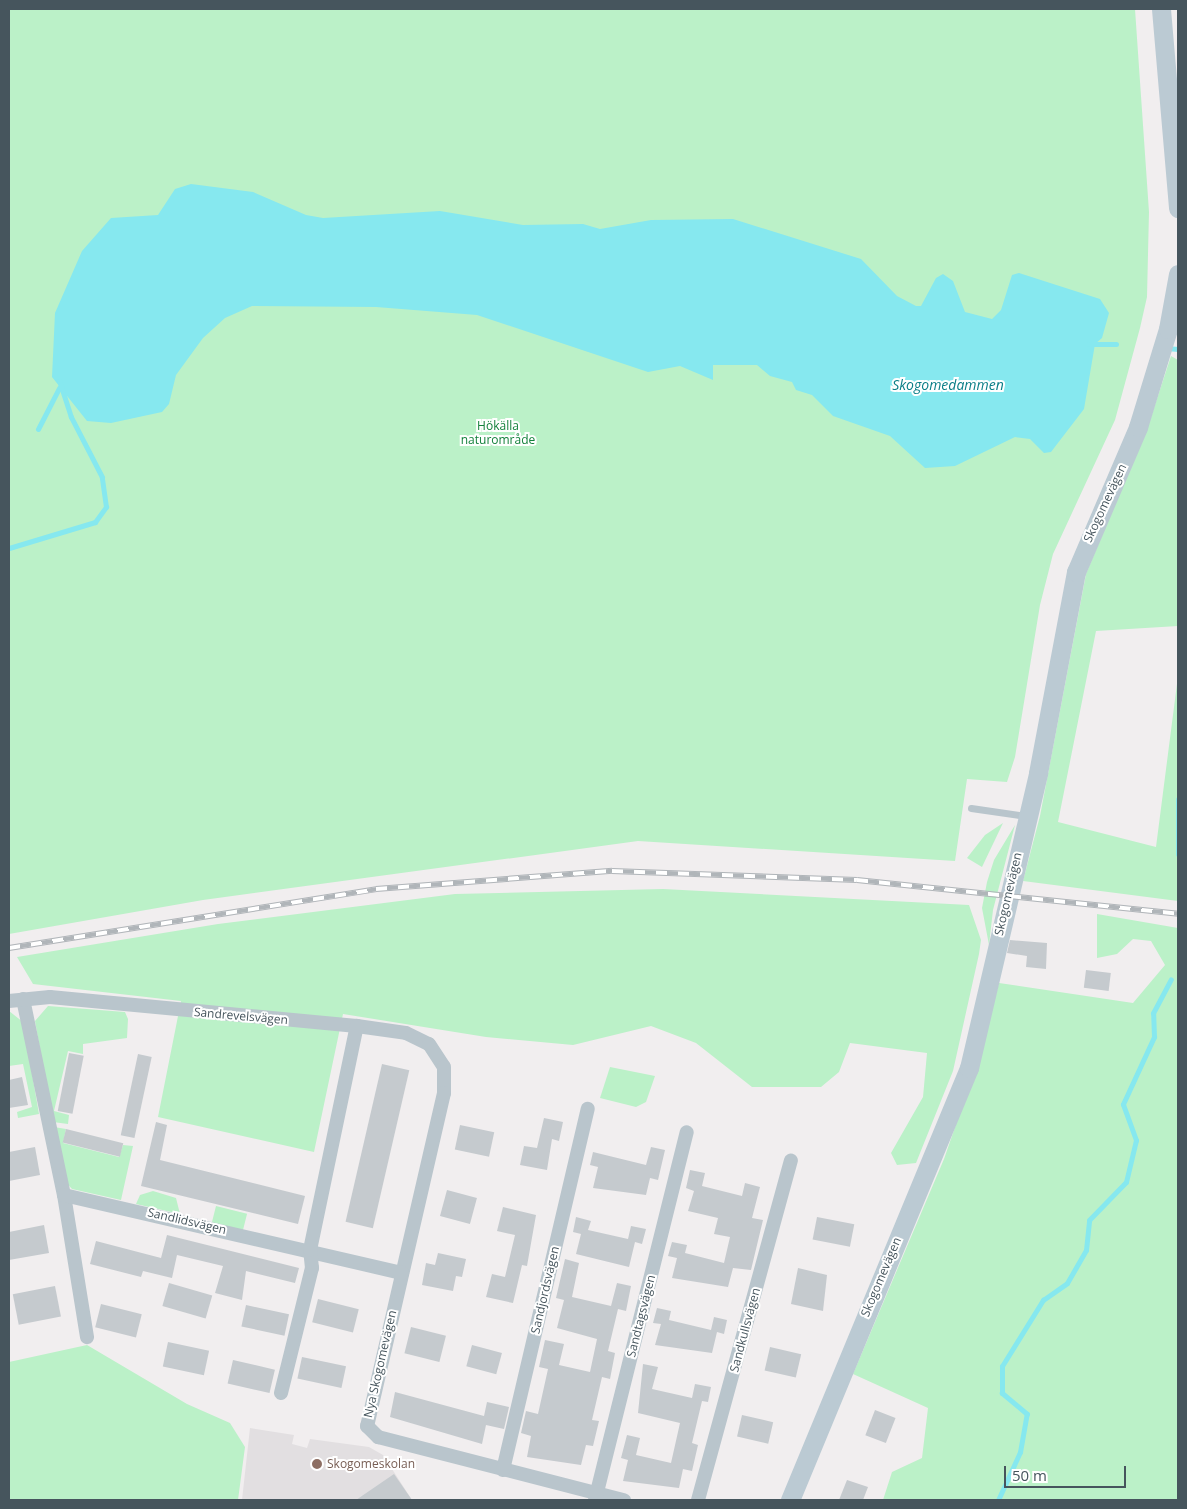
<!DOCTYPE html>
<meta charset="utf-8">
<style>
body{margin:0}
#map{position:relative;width:1187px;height:1509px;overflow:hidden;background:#f1eeef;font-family:"Open Sans",sans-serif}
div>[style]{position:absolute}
.education>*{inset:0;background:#e2dfe1}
.green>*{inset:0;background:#bbf1c8;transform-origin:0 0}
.water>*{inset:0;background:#86e8ef}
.stream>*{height:5px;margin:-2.5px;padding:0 2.5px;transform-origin:2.5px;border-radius:2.5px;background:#86e8ef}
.building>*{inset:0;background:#c5cace;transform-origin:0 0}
.lane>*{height:7px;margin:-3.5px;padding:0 3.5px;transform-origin:3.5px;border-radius:3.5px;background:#b9c5cc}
.street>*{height:14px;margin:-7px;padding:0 7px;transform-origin:7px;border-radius:7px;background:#b9c5cc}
.secondary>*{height:19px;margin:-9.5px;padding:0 9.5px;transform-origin:9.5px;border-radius:9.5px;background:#bbcad3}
.rail>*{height:5.5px;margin-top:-2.75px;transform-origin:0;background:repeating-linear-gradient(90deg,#fff 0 11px,#b0b5b9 0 22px);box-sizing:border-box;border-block:1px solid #b0b5b9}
.dots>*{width:14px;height:14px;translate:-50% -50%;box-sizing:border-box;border:2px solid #fff;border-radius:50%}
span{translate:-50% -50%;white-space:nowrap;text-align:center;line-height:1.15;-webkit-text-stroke:4px #fff;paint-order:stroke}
.park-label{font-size:12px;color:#13813b}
.street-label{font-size:12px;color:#46555d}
.education-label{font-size:12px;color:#785e54}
.left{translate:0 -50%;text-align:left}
.water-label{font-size:14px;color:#0a7e87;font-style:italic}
.frame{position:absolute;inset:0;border:10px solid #46555d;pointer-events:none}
.scale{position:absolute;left:1004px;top:1466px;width:122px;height:22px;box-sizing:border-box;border:2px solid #46555d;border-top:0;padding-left:6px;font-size:15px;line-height:18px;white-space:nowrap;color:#46555d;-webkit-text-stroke:4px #fff;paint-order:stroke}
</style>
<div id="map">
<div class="education">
<i style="clip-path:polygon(250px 1428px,294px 1435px,292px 1444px,307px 1448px,310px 1439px,369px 1447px,383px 1455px,412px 1500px,242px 1500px)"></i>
</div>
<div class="green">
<i style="clip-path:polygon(9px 9px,1135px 9px,1149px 212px,1147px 297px,1140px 328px,1115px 420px,1053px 554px,1040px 605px,1015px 757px,1007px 782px,967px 779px,955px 861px,638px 841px,203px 900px,9px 934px)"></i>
<i style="clip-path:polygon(1171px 356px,1178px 360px,1178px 626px,1096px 631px,1058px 822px,1156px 847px,1178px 676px,1178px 901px,1023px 881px,1040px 816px,1086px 574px,1150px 420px)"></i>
<i style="clip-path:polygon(1003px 823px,982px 867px,967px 858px,985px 835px)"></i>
<i style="clip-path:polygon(1015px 825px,993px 910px,989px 945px,982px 908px,987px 882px,994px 860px)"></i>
<i style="clip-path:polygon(663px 889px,969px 905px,981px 940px,979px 954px,953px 1071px,916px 1163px,897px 1165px,891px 1153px,923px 1097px,927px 1053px,850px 1043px,839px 1072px,821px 1087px,752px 1087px,696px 1043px,651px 1026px,573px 1045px,486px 1037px,343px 1014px,314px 1152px,158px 1117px,181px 1001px,33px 984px,17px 957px,218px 924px,455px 894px)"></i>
<i style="clip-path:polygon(1097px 914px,1178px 928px,1178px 1500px,883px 1500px,892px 1472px,922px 1458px,928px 1408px,853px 1374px,944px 1159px,978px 1061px,999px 983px,1133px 1003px,1165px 965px,1151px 941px,1133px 939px,1117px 954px,1097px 958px)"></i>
<i style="clip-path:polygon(48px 1006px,125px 1012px,128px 1019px,127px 1038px,83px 1044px,83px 1054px,68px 1051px,54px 1111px,69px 1115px,68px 1124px,53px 1122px,35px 1021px)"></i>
<i style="clip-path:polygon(9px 1011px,23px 1022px,39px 1114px,18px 1118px,17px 1112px,32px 1107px,23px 1064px,9px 1066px)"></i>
<i style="clip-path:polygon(610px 1067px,655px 1076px,646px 1102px,636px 1107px,600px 1098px)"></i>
<i style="clip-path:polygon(54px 1127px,66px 1129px,63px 1143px,119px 1157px,123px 1145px,133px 1146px,121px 1200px,72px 1189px,63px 1179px)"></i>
<i style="clip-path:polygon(153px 1191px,176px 1198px,180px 1214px,136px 1204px,140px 1195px)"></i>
<i style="left:216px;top:1206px;width:32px;height:18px;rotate:14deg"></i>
<i style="clip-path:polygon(87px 1345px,187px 1404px,230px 1423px,245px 1447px,238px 1500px,9px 1500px,9px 1362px)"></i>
</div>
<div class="water">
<i style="clip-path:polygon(191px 184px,253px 192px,306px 215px,323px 218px,440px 211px,523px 225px,583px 224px,600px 229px,651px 220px,733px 219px,861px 259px,897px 296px,916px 306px,921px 306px,936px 278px,943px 274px,953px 281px,965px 312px,992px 319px,1001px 310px,1012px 275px,1019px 273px,1100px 299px,1109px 313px,1102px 338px,1095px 344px,1084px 409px,1051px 452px,1044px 453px,1030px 439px,1015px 437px,955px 466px,925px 468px,890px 436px,833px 416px,812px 395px,796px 390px,792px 382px,770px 376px,757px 365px,713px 365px,713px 380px,680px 366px,648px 372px,477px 315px,376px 307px,252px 306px,225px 318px,203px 338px,176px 375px,169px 404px,162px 412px,111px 423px,87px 421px,52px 377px,55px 313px,82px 251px,111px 218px,158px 215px,175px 189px)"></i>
</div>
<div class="stream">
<i style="left:1089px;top:344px;width:27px"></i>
<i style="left:1166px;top:348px;width:12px;rotate:5deg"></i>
<i style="left:38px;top:429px;width:46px;rotate:-62.9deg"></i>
<i style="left:9px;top:548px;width:90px;rotate:-16.8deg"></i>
<i style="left:95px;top:522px;width:19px;rotate:-54deg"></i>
<i style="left:106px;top:507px;width:30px;rotate:-98deg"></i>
<i style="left:102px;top:477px;width:68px;rotate:-117.3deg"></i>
<i style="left:71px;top:417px;width:38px;rotate:-108deg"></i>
<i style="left:1178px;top:854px;width:55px;rotate:-90deg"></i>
<i style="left:998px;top:1500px;width:53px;rotate:-65.4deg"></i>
<i style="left:1020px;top:1452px;width:39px;rotate:-80deg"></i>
<i style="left:1027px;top:1414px;width:33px;rotate:-140deg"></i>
<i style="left:1002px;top:1393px;width:27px;rotate:-90deg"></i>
<i style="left:1002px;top:1366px;width:78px;rotate:-58.2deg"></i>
<i style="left:1043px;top:1300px;width:29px;rotate:-35deg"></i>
<i style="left:1067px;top:1283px;width:38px;rotate:-60deg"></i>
<i style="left:1086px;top:1250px;width:30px;rotate:-84deg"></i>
<i style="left:1089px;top:1220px;width:53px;rotate:-45.8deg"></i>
<i style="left:1126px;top:1182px;width:43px;rotate:-76.6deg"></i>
<i style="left:1136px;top:1140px;width:38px;rotate:-110deg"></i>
<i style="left:1123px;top:1104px;width:74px;rotate:-65.2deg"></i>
<i style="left:1154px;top:1037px;width:24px;rotate:-92deg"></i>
<i style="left:1153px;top:1013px;width:38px;rotate:-62deg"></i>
</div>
<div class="building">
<i style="clip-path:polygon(1010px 940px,1047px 943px,1046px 969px,1026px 967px,1027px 956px,1007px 953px)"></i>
<i style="left:1086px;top:970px;width:25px;height:18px;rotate:7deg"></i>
<i style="left:69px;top:1053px;width:15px;height:59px;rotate:11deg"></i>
<i style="left:138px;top:1054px;width:14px;height:83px;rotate:12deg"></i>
<i style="left:382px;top:1064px;width:28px;height:162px;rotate:13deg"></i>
<i style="clip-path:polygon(22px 1077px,28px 1105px,9px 1108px,9px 1080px)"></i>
<i style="clip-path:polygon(544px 1118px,563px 1122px,559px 1141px,552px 1139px,547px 1170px,520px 1165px,524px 1146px,537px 1148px)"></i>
<i style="clip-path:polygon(156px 1122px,167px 1125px,160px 1160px,305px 1196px,298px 1224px,141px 1186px)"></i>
<i style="left:460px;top:1125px;width:35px;height:25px;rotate:12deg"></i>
<i style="left:66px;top:1129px;width:59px;height:14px;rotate:14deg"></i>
<i style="clip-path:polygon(35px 1147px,40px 1175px,9px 1181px,9px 1152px)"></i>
<i style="clip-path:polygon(651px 1147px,665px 1150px,658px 1180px,650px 1178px,646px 1195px,593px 1188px,598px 1167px,590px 1165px,593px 1152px,646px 1165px)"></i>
<i style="clip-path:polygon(690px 1170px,705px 1173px,702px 1186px,742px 1196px,745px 1183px,760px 1187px,752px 1218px,763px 1220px,751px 1270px,733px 1268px,728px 1287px,672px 1278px,677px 1258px,668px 1256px,672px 1242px,687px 1245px,685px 1253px,724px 1263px,730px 1237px,714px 1234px,718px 1218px,688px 1211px,694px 1191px,686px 1188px)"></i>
<i style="left:447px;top:1190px;width:31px;height:27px;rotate:15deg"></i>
<i style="clip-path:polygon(503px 1207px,536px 1215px,527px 1266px,522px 1265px,513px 1303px,486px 1297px,492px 1274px,505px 1277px,515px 1235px,497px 1231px)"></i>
<i style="clip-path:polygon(576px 1217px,591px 1221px,588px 1230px,628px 1239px,631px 1226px,646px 1229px,642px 1244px,635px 1242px,629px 1267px,576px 1254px,581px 1234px,573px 1232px)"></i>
<i style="left:817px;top:1217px;width:38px;height:23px;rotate:11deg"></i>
<i style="clip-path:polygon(44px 1225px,49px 1253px,9px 1260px,9px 1232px)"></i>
<i style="clip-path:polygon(167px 1235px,299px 1268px,295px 1283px,246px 1271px,242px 1300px,215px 1293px,223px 1266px,177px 1255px,172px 1278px,143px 1271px,141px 1277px,90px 1264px,96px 1241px,161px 1258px)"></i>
<i style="clip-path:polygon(438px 1253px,466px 1259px,462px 1277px,456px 1276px,453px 1291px,422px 1285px,426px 1263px,435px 1265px)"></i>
<i style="clip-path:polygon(565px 1259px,579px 1263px,572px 1297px,611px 1306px,617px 1283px,631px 1286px,626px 1311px,618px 1309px,608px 1351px,615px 1353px,610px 1379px,602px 1377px,592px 1420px,599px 1421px,593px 1446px,586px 1445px,581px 1465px,527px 1457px,531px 1436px,521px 1433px,526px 1411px,538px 1414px,548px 1369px,539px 1367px,545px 1340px,564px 1344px,559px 1365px,590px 1372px,597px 1339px,557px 1328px,564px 1300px,556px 1298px)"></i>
<i style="clip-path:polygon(798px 1268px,827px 1275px,823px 1311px,791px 1304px)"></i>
<i style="left:169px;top:1283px;width:45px;height:24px;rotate:16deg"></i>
<i style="left:55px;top:1286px;width:31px;height:43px;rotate:79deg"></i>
<i style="left:318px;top:1299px;width:42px;height:24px;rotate:14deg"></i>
<i style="left:101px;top:1304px;width:42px;height:24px;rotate:14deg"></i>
<i style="left:246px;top:1305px;width:44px;height:22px;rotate:12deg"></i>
<i style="clip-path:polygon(657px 1308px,671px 1311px,669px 1320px,711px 1330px,714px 1317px,727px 1320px,724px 1334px,717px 1332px,712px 1353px,655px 1345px,661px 1324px,653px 1323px)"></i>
<i style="left:411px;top:1327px;width:36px;height:27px;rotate:14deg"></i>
<i style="left:168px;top:1342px;width:42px;height:25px;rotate:12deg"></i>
<i style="left:472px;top:1345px;width:31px;height:22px;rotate:15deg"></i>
<i style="left:770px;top:1347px;width:32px;height:24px;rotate:13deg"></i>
<i style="left:302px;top:1357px;width:45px;height:22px;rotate:12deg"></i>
<i style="left:233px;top:1360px;width:43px;height:24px;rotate:13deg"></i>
<i style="clip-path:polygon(643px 1364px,658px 1367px,652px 1389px,692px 1398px,695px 1384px,711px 1387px,708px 1402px,702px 1401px,692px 1443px,698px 1445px,692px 1471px,683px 1469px,679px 1488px,623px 1481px,628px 1460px,621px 1458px,627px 1435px,640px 1438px,636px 1455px,671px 1463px,680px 1423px,638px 1413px)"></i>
<i style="clip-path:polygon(395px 1392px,484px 1416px,487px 1402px,509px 1407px,504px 1429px,486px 1425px,482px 1444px,390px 1417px)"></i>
<i style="left:875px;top:1410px;width:22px;height:27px;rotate:21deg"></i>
<i style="left:742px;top:1415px;width:32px;height:22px;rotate:13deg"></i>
<i style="clip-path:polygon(394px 1474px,412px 1500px,356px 1500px)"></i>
<i style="clip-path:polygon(847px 1480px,868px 1487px,863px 1500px,839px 1500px)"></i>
</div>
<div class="lane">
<i style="left:971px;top:808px;width:56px;rotate:8.3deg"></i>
</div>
<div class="street">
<i style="left:23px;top:999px;width:200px;rotate:78.2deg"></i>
<i style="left:64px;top:1195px;width:144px;rotate:80.8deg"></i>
<i style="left:9px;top:1001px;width:41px;rotate:-5.6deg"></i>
<i style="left:50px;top:997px;width:308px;rotate:5.4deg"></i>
<i style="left:357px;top:1026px;width:49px;rotate:8.1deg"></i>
<i style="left:406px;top:1033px;width:25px;rotate:26deg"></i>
<i style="left:429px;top:1044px;width:27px;rotate:57deg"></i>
<i style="left:444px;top:1067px;width:26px;rotate:90deg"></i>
<i style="left:444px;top:1093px;width:342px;rotate:103deg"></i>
<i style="left:367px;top:1426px;width:16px;rotate:45deg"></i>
<i style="left:378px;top:1437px;width:254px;rotate:14.4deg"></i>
<i style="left:64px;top:1195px;width:347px;rotate:13deg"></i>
<i style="left:281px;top:1393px;width:129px;rotate:-76.1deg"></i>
<i style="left:312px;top:1268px;width:18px;rotate:-96deg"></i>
<i style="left:310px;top:1250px;width:229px;rotate:-78.2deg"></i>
<i style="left:503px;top:1470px;width:371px;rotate:-76.8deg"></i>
<i style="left:595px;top:1500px;width:379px;rotate:-76deg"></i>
<i style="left:698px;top:1500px;width:352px;rotate:-74.7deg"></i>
</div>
<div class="secondary">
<i style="left:1161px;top:9px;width:200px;rotate:85.1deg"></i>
<i style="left:790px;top:1500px;width:468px;rotate:-67.5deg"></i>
<i style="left:969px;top:1068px;width:303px;rotate:-76.8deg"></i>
<i style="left:1038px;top:773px;width:205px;rotate:-79.3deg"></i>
<i style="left:1076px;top:572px;width:158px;rotate:-66.8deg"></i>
<i style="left:1138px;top:427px;width:102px;rotate:-73deg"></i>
<i style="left:1168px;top:329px;width:56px;rotate:-79.7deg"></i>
</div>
<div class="rail">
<i style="left:9px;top:948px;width:372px;rotate:-9.1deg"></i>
<i style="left:376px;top:889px;width:237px;rotate:-4.4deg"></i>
<i style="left:612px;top:871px;width:245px;rotate:2.1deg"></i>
<i style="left:857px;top:880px;width:323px;rotate:6deg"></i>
</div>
<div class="dots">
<i style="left:317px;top:1464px;background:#8d6e63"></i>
</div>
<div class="park-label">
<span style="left:498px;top:433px">Hökälla<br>naturområde</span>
</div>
<div class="street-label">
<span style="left:1105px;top:503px;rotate:-65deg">Skogomevägen</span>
<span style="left:1008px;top:894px;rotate:-77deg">Skogomevägen</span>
<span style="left:241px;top:1016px;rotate:5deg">Sandrevelsvägen</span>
<span style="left:187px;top:1221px;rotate:13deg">Sandlidsvägen</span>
<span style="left:881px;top:1277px;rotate:-67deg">Skogomevägen</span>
<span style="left:545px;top:1290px;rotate:-77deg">Sandjordsvägen</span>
<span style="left:641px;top:1316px;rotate:-76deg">Sandtagsvägen</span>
<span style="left:745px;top:1330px;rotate:-75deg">Sandkullsvägen</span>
<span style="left:380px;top:1364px;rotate:-77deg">Nya Skogomevägen</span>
</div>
<div class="education-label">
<span class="left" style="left:327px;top:1464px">Skogomeskolan</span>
</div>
<div class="water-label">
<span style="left:948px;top:385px">Skogomedammen</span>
</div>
<div class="frame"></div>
<div class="scale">50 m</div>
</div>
